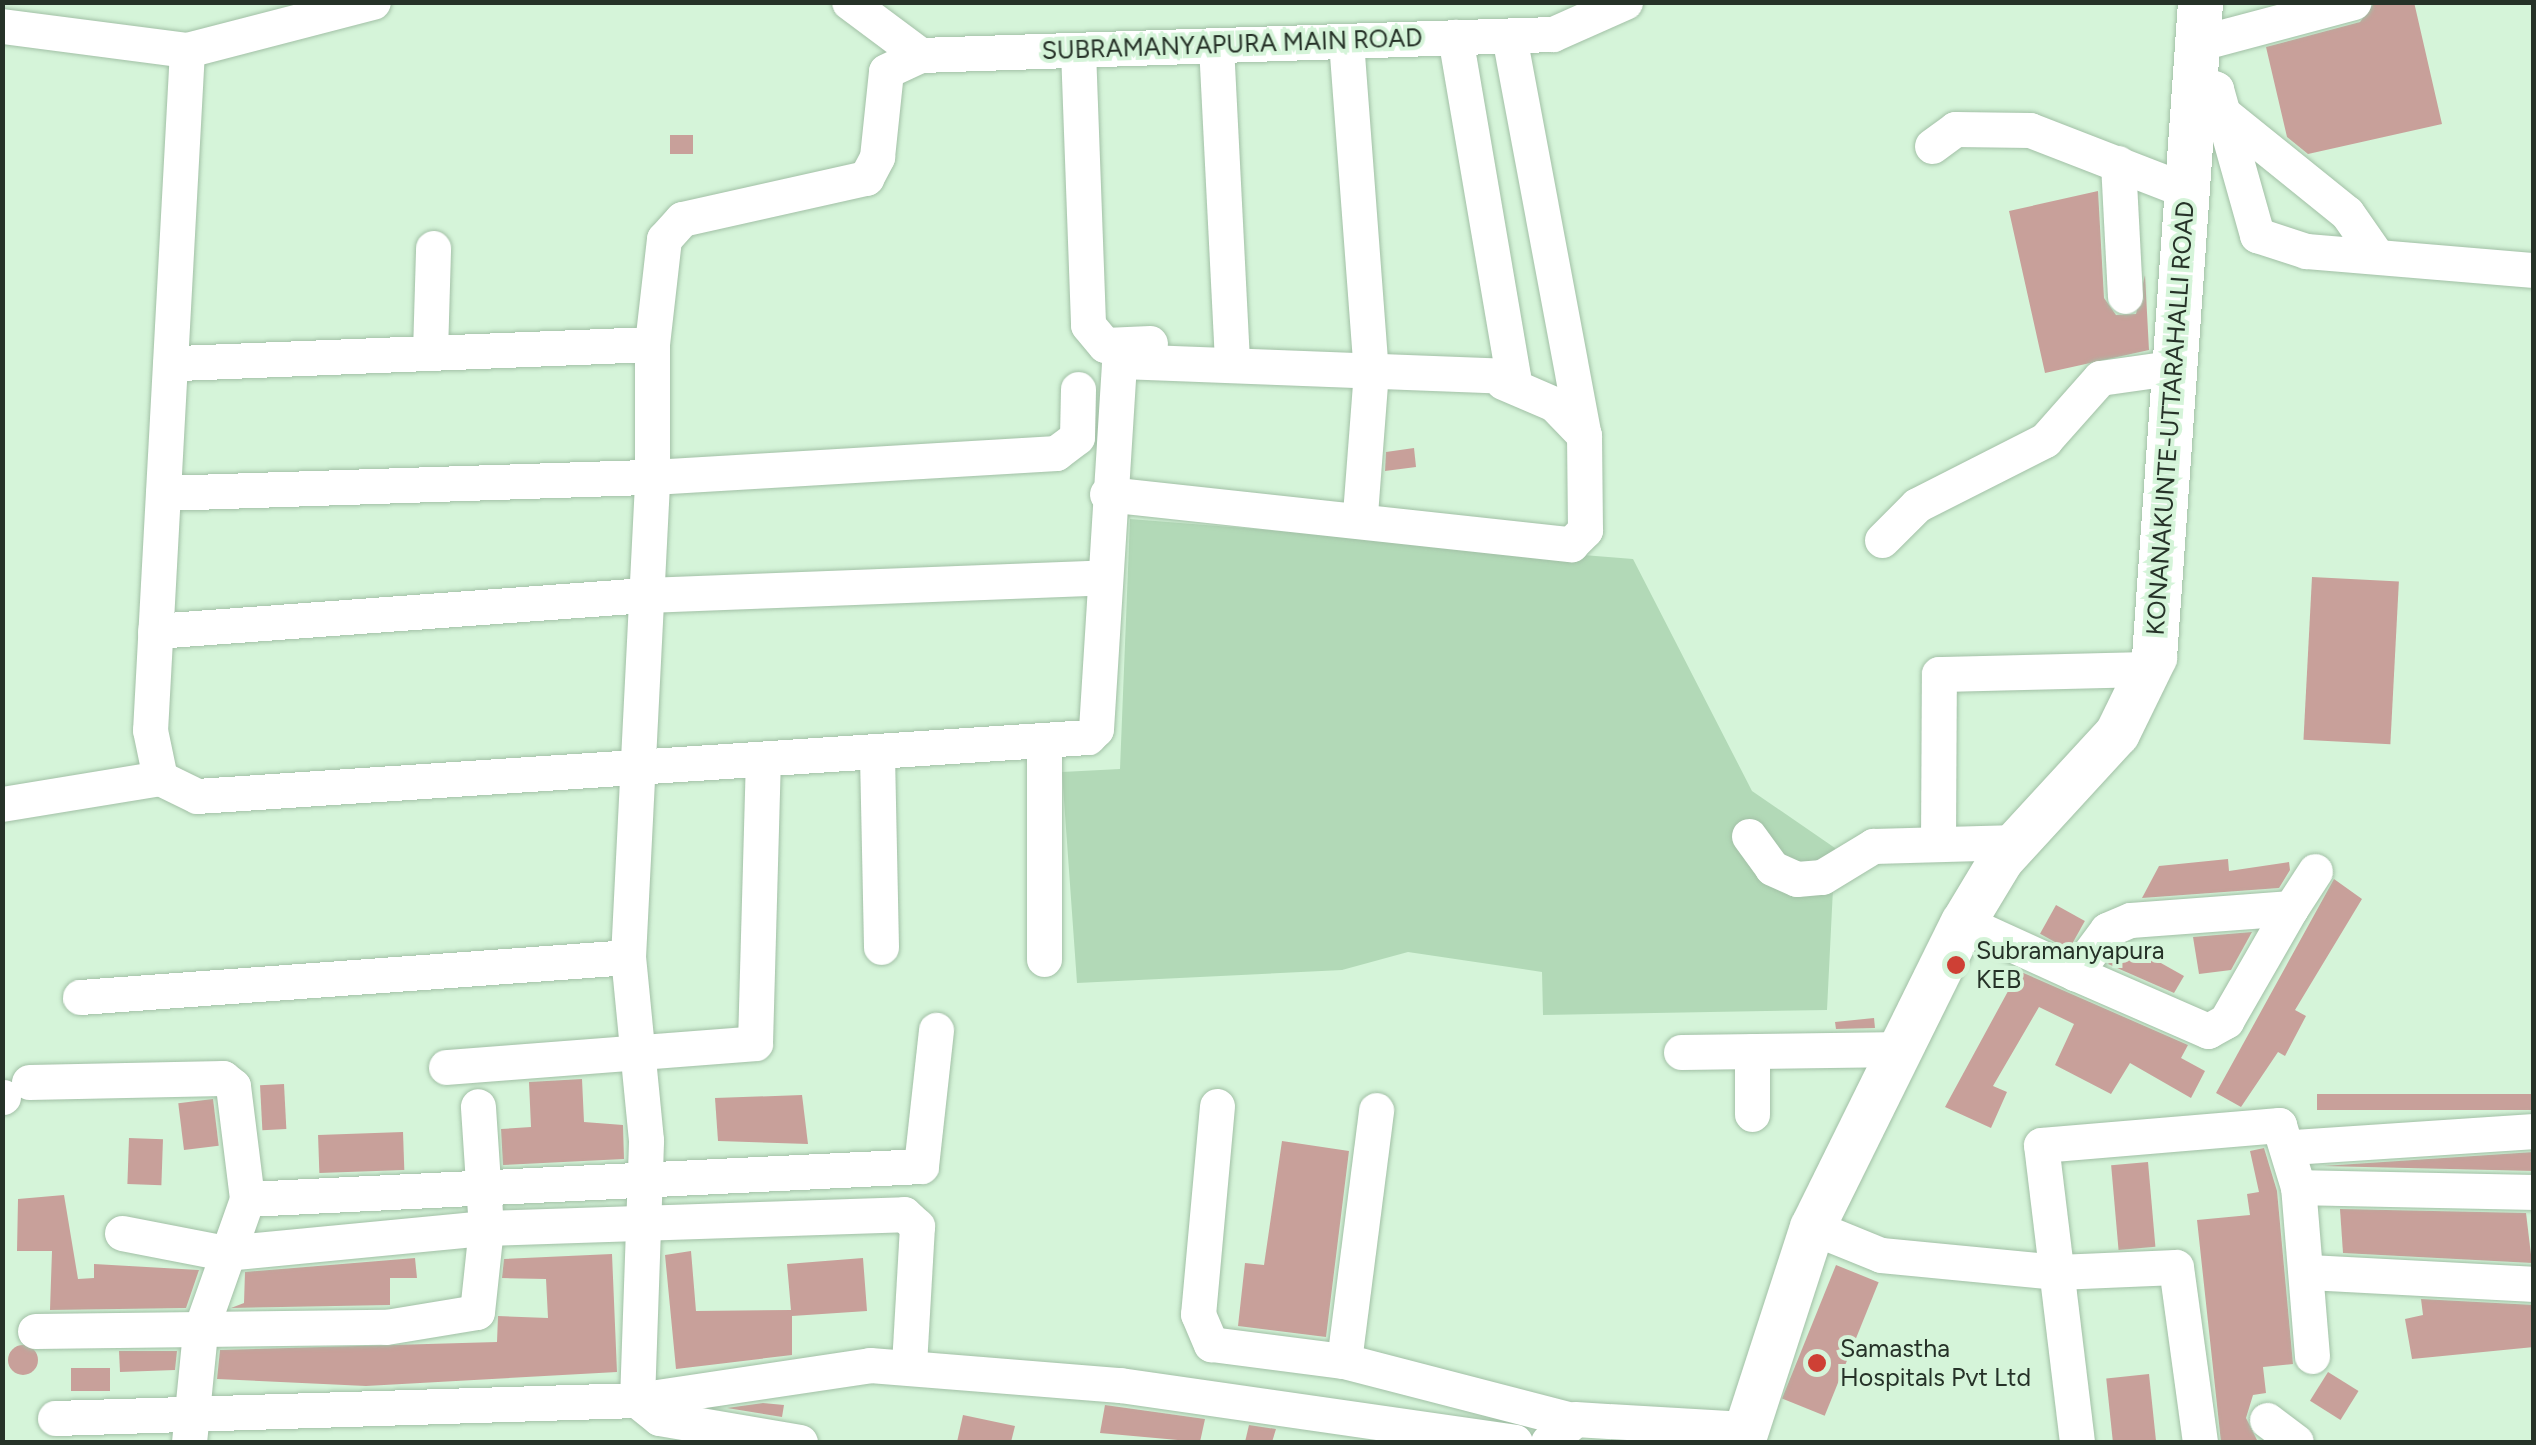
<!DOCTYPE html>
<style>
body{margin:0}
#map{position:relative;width:2536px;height:1445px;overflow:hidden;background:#d5f4d9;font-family:Figtree,sans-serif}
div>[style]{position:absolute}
.green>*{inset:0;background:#b2d9b7}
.building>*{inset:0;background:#c8a09a;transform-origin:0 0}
.round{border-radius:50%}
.roads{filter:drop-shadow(0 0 2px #a2c0a6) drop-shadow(0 0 2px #a2c0a6)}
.minor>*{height:35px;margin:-17.5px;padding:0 17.5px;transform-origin:17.5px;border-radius:17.5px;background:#fff}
.major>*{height:45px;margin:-22.5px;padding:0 22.5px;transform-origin:22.5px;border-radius:22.5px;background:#fff}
.dots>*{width:28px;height:28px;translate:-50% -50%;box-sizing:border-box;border:5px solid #d5f4d9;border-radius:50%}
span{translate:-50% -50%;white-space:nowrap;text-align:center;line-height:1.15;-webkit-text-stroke:8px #d5f4d9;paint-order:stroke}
.street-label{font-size:25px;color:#263228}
.poi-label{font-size:25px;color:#263228}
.left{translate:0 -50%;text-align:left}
.frame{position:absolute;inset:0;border:5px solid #263228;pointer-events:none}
</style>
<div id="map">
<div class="green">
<i style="clip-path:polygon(1130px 519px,1633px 559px,1752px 791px,1835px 848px,1827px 1010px,1543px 1015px,1542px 972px,1408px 952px,1342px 970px,1077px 983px,1062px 772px,1120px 769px)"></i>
</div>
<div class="building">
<i style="clip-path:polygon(2375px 2px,2414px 2px,2442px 124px,2308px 154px,2287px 137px,2266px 47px,2360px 22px)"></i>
<i style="left:693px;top:135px;width:19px;height:23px;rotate:90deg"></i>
<i style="clip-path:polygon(2098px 191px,2104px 298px,2116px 315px,2136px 314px,2145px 275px,2149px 350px,2045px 373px,2009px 211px)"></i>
<i style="clip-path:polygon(1414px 448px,1416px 467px,1385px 471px,1386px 452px)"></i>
<i style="left:2312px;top:577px;width:87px;height:163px;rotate:3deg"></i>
<i style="clip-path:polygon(2228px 859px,2229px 871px,2289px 862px,2290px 870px,2279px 888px,2142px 898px,2159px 866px)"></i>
<i style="clip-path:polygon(2334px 879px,2362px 899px,2295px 1010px,2306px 1016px,2285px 1056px,2278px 1052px,2241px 1107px,2216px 1093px)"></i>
<i style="left:2056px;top:905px;width:33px;height:33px;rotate:29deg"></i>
<i style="clip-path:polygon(2252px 932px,2231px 970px,2199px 974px,2193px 937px)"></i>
<i style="clip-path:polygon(2127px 944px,2184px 976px,2174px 993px,2108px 964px)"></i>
<i style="clip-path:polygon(2019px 971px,2188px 1045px,2181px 1058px,2205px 1071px,2191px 1098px,2130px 1063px,2111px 1094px,2055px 1065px,2074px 1024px,2039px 1007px,1993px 1086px,2007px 1092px,1991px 1128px,1945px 1107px)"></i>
<i style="clip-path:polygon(1874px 1018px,1875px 1028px,1836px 1029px,1835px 1022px)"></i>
<i style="clip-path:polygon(582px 1079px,584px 1122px,623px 1125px,624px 1159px,503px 1165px,501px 1129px,531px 1127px,529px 1082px)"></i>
<i style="left:284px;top:1084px;width:45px;height:24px;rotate:87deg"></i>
<i style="left:2534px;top:1094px;width:16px;height:217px;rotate:90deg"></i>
<i style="clip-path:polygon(802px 1095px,808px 1144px,718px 1141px,715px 1098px)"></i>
<i style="left:213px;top:1099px;width:47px;height:35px;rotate:83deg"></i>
<i style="left:403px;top:1132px;width:38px;height:85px;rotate:88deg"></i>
<i style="left:129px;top:1138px;width:34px;height:46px;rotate:2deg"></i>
<i style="clip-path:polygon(1282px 1141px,1349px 1151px,1326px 1337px,1238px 1326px,1245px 1263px,1264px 1265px)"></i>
<i style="clip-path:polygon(2264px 1148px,2277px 1191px,2293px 1364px,2263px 1367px,2266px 1393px,2253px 1395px,2246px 1418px,2258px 1442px,2221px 1442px,2197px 1220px,2250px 1215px,2247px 1194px,2259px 1192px,2250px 1151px)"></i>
<i style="clip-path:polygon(2534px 1152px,2534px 1171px,2323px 1166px)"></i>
<i style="left:2148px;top:1162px;width:85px;height:37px;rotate:85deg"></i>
<i style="clip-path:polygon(64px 1195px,78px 1279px,94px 1278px,94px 1264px,199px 1270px,186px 1308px,50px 1310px,52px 1251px,17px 1251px,18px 1199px)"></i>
<i style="clip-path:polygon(2340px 1209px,2526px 1213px,2532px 1263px,2343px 1253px)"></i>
<i style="clip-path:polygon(691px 1251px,696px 1311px,791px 1310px,787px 1264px,863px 1258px,867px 1311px,792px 1316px,792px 1355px,676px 1369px,665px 1255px)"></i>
<i style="clip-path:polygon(612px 1254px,617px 1372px,366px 1386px,217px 1379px,220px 1350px,497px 1342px,498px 1316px,548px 1318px,546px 1279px,502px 1278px,504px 1259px)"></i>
<i style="clip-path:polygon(415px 1258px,417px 1278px,390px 1278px,390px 1305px,231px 1308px,244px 1303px,245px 1272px)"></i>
<i style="left:1836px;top:1265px;width:46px;height:144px;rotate:22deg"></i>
<i style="clip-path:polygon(2421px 1299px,2534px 1305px,2534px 1347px,2412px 1359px,2405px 1319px,2423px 1315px)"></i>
<i class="round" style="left:8px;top:1345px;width:30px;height:30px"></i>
<i style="clip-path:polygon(119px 1351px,177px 1351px,175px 1370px,120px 1372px)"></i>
<i style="left:110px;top:1368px;width:23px;height:39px;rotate:90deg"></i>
<i style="left:2328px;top:1372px;width:36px;height:34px;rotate:32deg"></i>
<i style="left:2149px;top:1374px;width:68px;height:43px;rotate:84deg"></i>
<i style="clip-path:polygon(763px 1403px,784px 1405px,782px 1417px,727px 1408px)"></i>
<i style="clip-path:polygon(1105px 1405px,1205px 1419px,1200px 1442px,1100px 1433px)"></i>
<i style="clip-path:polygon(963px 1415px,1015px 1426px,1011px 1442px,957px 1442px)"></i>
<i style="clip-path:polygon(1249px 1425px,1276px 1429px,1272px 1442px,1245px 1442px)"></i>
</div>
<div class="roads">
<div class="minor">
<i style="left:849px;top:2px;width:89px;rotate:36.7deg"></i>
<i style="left:920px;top:55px;width:633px;rotate:-1.9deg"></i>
<i style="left:1553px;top:34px;width:79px;rotate:-24deg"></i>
<i style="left:2px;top:26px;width:187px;rotate:7.4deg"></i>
<i style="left:187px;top:50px;width:192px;rotate:-14.5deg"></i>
<i style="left:1509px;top:36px;width:406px;rotate:79.4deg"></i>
<i style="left:1346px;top:41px;width:331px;rotate:85.7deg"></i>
<i style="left:1371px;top:371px;width:144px;rotate:94.4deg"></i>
<i style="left:2196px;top:44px;width:163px;rotate:-14.9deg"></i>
<i style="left:1216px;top:45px;width:315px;rotate:87.1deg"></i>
<i style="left:187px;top:50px;width:681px;rotate:93.11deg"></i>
<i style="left:150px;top:730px;width:49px;rotate:78.2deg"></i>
<i style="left:160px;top:778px;width:41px;rotate:25.9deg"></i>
<i style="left:197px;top:796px;width:893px;rotate:-3.79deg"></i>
<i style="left:1088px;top:737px;width:11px;rotate:-45deg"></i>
<i style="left:1096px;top:729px;width:369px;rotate:-86.4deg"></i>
<i style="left:1119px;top:361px;width:394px;rotate:2.2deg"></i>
<i style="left:1513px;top:376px;width:344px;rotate:-99.7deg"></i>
<i style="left:1078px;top:50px;width:275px;rotate:87.9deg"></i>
<i style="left:1088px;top:325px;width:26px;rotate:50deg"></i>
<i style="left:1105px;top:345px;width:45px;rotate:-2.5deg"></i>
<i style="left:2195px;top:80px;width:23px;rotate:23deg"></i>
<i style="left:2216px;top:89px;width:152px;rotate:74.3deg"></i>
<i style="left:2257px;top:235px;width:52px;rotate:18.1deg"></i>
<i style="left:2306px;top:251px;width:229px;rotate:4.8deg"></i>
<i style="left:2223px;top:113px;width:159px;rotate:38.9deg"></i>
<i style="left:2347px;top:213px;width:52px;rotate:55.1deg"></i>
<i style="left:1932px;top:146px;width:29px;rotate:-36deg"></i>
<i style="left:1955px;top:129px;width:75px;rotate:0.8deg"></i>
<i style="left:2030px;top:130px;width:166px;rotate:21.2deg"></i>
<i style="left:2118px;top:163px;width:133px;rotate:87deg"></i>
<i style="left:652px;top:344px;width:106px;rotate:-83.5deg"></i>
<i style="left:664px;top:239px;width:27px;rotate:-48deg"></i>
<i style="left:682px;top:219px;width:189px;rotate:-12.6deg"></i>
<i style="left:866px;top:178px;width:24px;rotate:-62deg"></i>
<i style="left:877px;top:157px;width:86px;rotate:-84deg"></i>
<i style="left:886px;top:71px;width:38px;rotate:-25deg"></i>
<i style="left:430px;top:352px;width:104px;rotate:-88.3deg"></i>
<i style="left:163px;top:493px;width:489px;rotate:-1.9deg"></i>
<i style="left:652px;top:477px;width:133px;rotate:-90deg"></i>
<i style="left:652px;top:344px;width:482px;rotate:177.7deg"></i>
<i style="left:1107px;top:494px;width:467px;rotate:6.2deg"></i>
<i style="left:1571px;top:544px;width:20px;rotate:-45deg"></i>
<i style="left:1585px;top:530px;width:95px;rotate:-90.6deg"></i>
<i style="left:1584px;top:435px;width:43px;rotate:-134.1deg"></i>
<i style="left:1554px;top:404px;width:56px;rotate:-156.7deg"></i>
<i style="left:1882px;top:540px;width:49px;rotate:-45deg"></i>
<i style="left:1917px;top:505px;width:144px;rotate:-26.9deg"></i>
<i style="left:2045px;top:440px;width:83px;rotate:-48.4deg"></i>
<i style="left:2100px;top:378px;width:71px;rotate:-8.1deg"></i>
<i style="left:155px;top:631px;width:490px;rotate:-4.2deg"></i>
<i style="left:644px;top:595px;width:459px;rotate:-2.2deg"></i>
<i style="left:877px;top:755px;width:192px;rotate:88.8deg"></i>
<i style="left:2px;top:804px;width:160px;rotate:-9.3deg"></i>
<i style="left:1749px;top:836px;width:39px;rotate:54deg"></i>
<i style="left:1772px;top:868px;width:27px;rotate:24deg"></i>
<i style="left:1797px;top:879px;width:25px;rotate:-5deg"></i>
<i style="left:1822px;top:877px;width:60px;rotate:-31.3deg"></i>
<i style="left:1873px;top:846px;width:144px;rotate:-1.6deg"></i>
<i style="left:1938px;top:844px;width:170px;rotate:-89.7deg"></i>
<i style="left:1939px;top:674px;width:210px;rotate:-1.4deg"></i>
<i style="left:2291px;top:908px;width:44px;rotate:-57deg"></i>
<i style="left:1963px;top:922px;width:123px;rotate:24.5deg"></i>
<i style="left:2075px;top:973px;width:145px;rotate:23.6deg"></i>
<i style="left:2208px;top:1031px;width:21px;rotate:-29deg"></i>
<i style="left:2226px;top:1021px;width:130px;rotate:-60.1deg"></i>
<i style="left:2291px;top:908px;width:161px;rotate:175.7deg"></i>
<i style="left:2130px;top:920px;width:25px;rotate:157deg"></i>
<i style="left:2107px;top:930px;width:54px;rotate:126.7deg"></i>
<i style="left:1044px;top:959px;width:216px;rotate:-90deg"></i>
<i style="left:80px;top:997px;width:549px;rotate:-4.17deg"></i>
<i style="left:1752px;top:1051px;width:63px;rotate:90deg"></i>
<i style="left:1681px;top:1052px;width:224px;rotate:-0.8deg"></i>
<i style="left:446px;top:1067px;width:310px;rotate:-4.4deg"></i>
<i style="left:755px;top:1043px;width:281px;rotate:-88.4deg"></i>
<i style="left:29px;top:1082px;width:194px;rotate:-1.2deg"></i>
<i style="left:223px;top:1078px;width:13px;rotate:39deg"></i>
<i style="left:233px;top:1086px;width:114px;rotate:82.9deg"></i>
<i style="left:247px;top:1199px;width:141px;rotate:109.5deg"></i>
<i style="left:200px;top:1332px;width:111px;rotate:95.7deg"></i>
<i style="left:2px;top:1097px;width:1px"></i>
<i style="left:1217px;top:1106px;width:209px;rotate:95.2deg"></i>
<i style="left:1198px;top:1314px;width:33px;rotate:67deg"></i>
<i style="left:1211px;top:1344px;width:134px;rotate:7.3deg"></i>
<i style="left:1344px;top:1361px;width:236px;rotate:14.5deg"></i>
<i style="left:2293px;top:1147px;width:242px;rotate:-3.8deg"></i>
<i style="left:247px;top:1199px;width:675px;rotate:-2.8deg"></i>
<i style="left:921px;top:1166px;width:137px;rotate:-83.7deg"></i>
<i style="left:1812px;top:1227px;width:74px;rotate:22.1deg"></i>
<i style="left:1881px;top:1255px;width:177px;rotate:5.5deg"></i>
<i style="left:2057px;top:1272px;width:119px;rotate:-2.4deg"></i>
<i style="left:2176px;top:1267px;width:177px;rotate:82.2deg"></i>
<i style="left:122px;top:1233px;width:105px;rotate:11deg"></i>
<i style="left:225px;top:1253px;width:262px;rotate:-5.5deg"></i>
<i style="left:486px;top:1228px;width:418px;rotate:-1.9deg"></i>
<i style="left:904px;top:1214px;width:18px;rotate:43deg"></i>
<i style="left:917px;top:1226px;width:140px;rotate:93.3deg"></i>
<i style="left:2307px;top:1272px;width:227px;rotate:3deg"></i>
<i style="left:35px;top:1331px;width:351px;rotate:-0.7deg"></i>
<i style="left:386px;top:1327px;width:92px;rotate:-9.4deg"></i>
<i style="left:477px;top:1312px;width:84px;rotate:-83.9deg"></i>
<i style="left:486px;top:1228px;width:122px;rotate:-93.8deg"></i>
<i style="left:2312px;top:1356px;width:170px;rotate:-94.7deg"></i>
<i style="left:2298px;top:1187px;width:236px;rotate:1.2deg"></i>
<i style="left:1344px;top:1361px;width:253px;rotate:-82.7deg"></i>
<i style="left:55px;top:1418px;width:582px;rotate:-1.77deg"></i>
<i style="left:637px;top:1400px;width:236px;rotate:-8.5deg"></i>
<i style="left:870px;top:1365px;width:251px;rotate:4.6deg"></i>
<i style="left:1120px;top:1385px;width:399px;rotate:8.2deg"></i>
<i style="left:2267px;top:1420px;width:36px;rotate:37deg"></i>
<i style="left:800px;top:1442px;width:143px;rotate:-170.3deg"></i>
<i style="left:659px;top:1418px;width:28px;rotate:-141deg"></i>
<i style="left:637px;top:1400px;width:260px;rotate:-88deg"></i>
<i style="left:646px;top:1140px;width:184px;rotate:-95.6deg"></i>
<i style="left:628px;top:957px;width:481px;rotate:-87.1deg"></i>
<i style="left:652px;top:477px;width:405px;rotate:-3.4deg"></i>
<i style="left:1056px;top:453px;width:26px;rotate:-37deg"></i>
<i style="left:1077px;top:437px;width:48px;rotate:-88.8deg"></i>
<i style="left:1548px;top:1442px;width:35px;rotate:-40deg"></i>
<i style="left:1575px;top:1419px;width:170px;rotate:3.4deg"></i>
<i style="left:2077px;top:1442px;width:299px;rotate:-96.9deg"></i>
<i style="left:2041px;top:1145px;width:239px;rotate:-4.8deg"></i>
<i style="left:2279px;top:1125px;width:65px;rotate:73deg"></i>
</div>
<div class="major">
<i style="left:1742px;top:1442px;width:226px;rotate:-72deg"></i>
<i style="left:1812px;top:1227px;width:340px;rotate:-63.7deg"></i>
<i style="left:1963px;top:922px;width:74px;rotate:-58.9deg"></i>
<i style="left:2001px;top:859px;width:171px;rotate:-47.4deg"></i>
<i style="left:2117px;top:733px;width:85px;rotate:-64deg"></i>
<i style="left:2154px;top:657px;width:657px;rotate:-85.98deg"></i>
</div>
</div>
<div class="dots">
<i style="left:1956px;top:965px;background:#ce4035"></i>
<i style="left:1817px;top:1363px;background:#ce4035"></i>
</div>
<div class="street-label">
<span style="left:1232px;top:44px;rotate:-2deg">SUBRAMANYAPURA MAIN ROAD</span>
<span style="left:2170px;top:418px;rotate:-86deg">KONANAKUNTE-UTTARAHALLI ROAD</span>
</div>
<div class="poi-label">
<span class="left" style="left:1976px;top:965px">Subramanyapura<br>KEB</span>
<span class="left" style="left:1840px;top:1363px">Samastha<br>Hospitals Pvt Ltd</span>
</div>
<div class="frame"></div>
</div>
